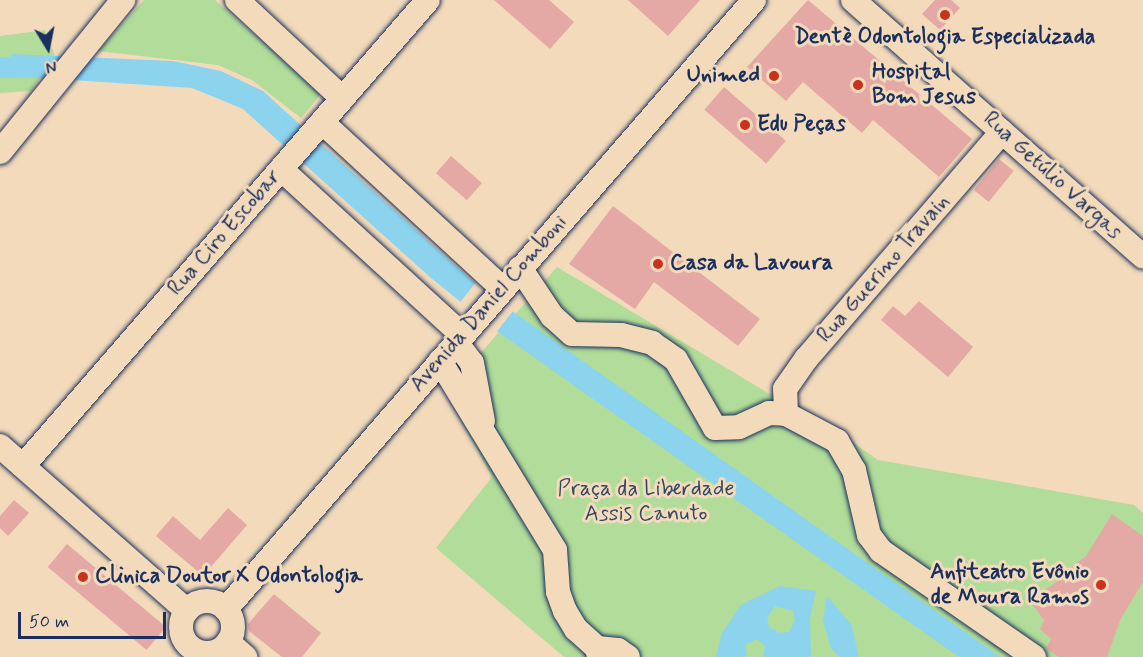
<!DOCTYPE html>
<meta charset="utf-8">
<style>
body{margin:0}
#map{position:relative;width:1143px;height:657px;overflow:hidden;background:#f2daba;font-family:Mynerve,sans-serif}
div>[style]{position:absolute}
.green>*{inset:0;background:#b1dc99}
.water>*{inset:0;background:#8cd3ee}
.pier>*{inset:0;background:#f2daba;transform-origin:0 0}
.canal>*{height:21px;margin:-10.5px;padding:0 10.5px;transform-origin:10.5px;border-radius:10.5px;background:#8cd3ee}
.building>*{inset:0;background:#e4a9a5;transform-origin:0 0}
.roads{filter:drop-shadow(0 0 2px #1b2f5e) drop-shadow(0 0 2px #1b2f5e)}
.minor>*{height:24px;margin:-12px;padding:0 12px;transform-origin:12px;border-radius:12px;background:#f2daba}
.minor>.ring{margin:-12px;padding:0;box-sizing:content-box;background:none;border:24px solid #f2daba;border-radius:50%}
.dots>*{width:16px;height:16px;translate:-50% -50%;box-sizing:border-box;border:3px solid #f2daba;border-radius:50%}
span{translate:-50% -50%;white-space:nowrap;text-align:center;line-height:1.15;-webkit-text-stroke:6px #f2daba;paint-order:stroke}
.poi-label{font-size:22px;color:#1b2f5e;font-weight:700}
.left{translate:0 -50%;text-align:left}
.right{translate:-100% -50%;text-align:right}
.street-label{font-size:22px;color:#1b2f5e}
.park-label{font-size:22px;color:#324967}
.north{position:absolute;left:18px;top:18px;width:60px;height:60px;-webkit-text-stroke:4px #f2daba;paint-order:stroke;rotate:170deg;font-size:16px;font-weight:700;line-height:24px;text-align:center;color:#1b2f5e}
.north::after{content:'';display:block;margin:auto;width:21px;height:27px;background:#1b2f5e;clip-path:polygon(50% 0,100% 100%,50% 72%,0 100%)}
.scale{position:absolute;left:18px;top:612px;width:148px;height:27px;box-sizing:border-box;border:3px solid #1b2f5e;border-top:0;padding-left:8px;font-size:18px;line-height:21px;white-space:nowrap;color:#1b2f5e;-webkit-text-stroke:4px #f2daba;paint-order:stroke}
</style>
<div id="map">
<div class="green">
<i style="clip-path:polygon(144px 0,215px 0,321px 94px,301px 118px,252px 80px,218px 65px,98px 51px)"></i>
<i style="clip-path:polygon(45px 30px,55px 56px,31px 91px,0 93px,0 36px)"></i>
<i style="clip-path:polygon(557px 267px,768px 393px,793px 401px,878px 460px,1134px 505px,1143px 513px,1143px 657px,564px 657px,436px 548px,492px 477px,446px 392px)"></i>
</div>
<div class="water">
<i style="clip-path:polygon(12px 54px,173px 61px,221px 71px,263px 91px,468px 277px,515px 313px,1000px 657px,959px 657px,498px 332px,431px 278px,243px 109px,192px 88px,12px 76px)"></i>
<i style="clip-path:polygon(evenodd,780px 586px,816px 591px,810px 617px,811px 657px,763px 657px,765px 646px,757px 639px,745px 645px,747px 657px,716px 657px,722px 633px,741px 605px,780px 586px,775px 606px,793px 611px,795px 620px,789px 632px,780px 633px,769px 627px,767px 618px,775px 606px)"></i>
<i style="clip-path:polygon(827px 596px,851px 624px,859px 657px,839px 657px,831px 648px,823px 620px)"></i>
</div>
<div class="pier">
<i style="left:476px;top:282px;width:47px;height:27px;rotate:38deg"></i>
</div>
<div class="canal">
<i style="left:0;top:67px;width:41px;rotate:-1.4deg"></i>
</div>
<div class="building">
<i style="clip-path:polygon(494px 0,549px 0,574px 22px,550px 49px)"></i>
<i style="clip-path:polygon(628px 0,700px 0,668px 36px)"></i>
<i style="clip-path:polygon(808px 0,972px 139px,939px 177px,873px 120px,862px 133px,803px 82px,786px 101px,747px 67px)"></i>
<i style="clip-path:polygon(935px 0,951px 0,960px 8px,940px 30px,922px 14px)"></i>
<i style="left:724px;top:87px;width:82px;height:30px;rotate:41deg"></i>
<i style="left:451px;top:156px;width:41px;height:23px;rotate:41deg"></i>
<i style="left:999px;top:159px;width:19px;height:40px;rotate:39deg"></i>
<i style="clip-path:polygon(613px 206px,760px 319px,738px 346px,654px 282px,635px 309px,569px 264px)"></i>
<i style="clip-path:polygon(919px 301px,973px 347px,948px 377px,881px 320px,893px 306px,905px 316px)"></i>
<i style="clip-path:polygon(14px 500px,29px 513px,8px 536px,0 528px,0 516px)"></i>
<i style="clip-path:polygon(228px 508px,247px 525px,203px 576px,156px 536px,173px 516px,200px 540px)"></i>
<i style="clip-path:polygon(1112px 514px,1143px 536px,1143px 582px,1121px 618px,1107px 657px,1059px 657px,1046px 648px,1051px 639px,1040px 629px,1044px 620px,1029px 600px,1069px 574px,1066px 571px,1086px 556px)"></i>
<i style="left:67px;top:544px;width:129px;height:30px;rotate:40deg"></i>
<i style="clip-path:polygon(274px 594px,321px 633px,302px 657px,282px 657px,249px 631px,248px 624px)"></i>
</div>
<div class="roads">
<div class="minor">
<i style="left:237px;top:0;width:144px;rotate:43deg"></i>
<i style="left:853px;top:0;width:387px;rotate:41.5deg"></i>
<i style="left:322px;top:122px;width:245px;rotate:42.7deg"></i>
<i style="left:0;top:152px;width:196px;rotate:-51deg"></i>
<i style="left:281px;top:169px;width:246px;rotate:42.5deg"></i>
<i style="left:520px;top:268px;width:58px;rotate:56.3deg"></i>
<i style="left:552px;top:316px;width:27px;rotate:42deg"></i>
<i style="left:572px;top:334px;width:49px;rotate:1.2deg"></i>
<i style="left:621px;top:335px;width:32px;rotate:14deg"></i>
<i style="left:652px;top:343px;width:29px;rotate:35deg"></i>
<i style="left:676px;top:360px;width:78px;rotate:60.2deg"></i>
<i style="left:715px;top:428px;width:24px;rotate:-2deg"></i>
<i style="left:739px;top:427px;width:33px;rotate:-25deg"></i>
<i style="left:769px;top:413px;width:17px;rotate:3deg"></i>
<i style="left:786px;top:414px;width:58px;rotate:27.9deg"></i>
<i style="left:837px;top:441px;width:34px;rotate:60deg"></i>
<i style="left:854px;top:470px;width:67px;rotate:77deg"></i>
<i style="left:869px;top:535px;width:20px;rotate:53deg"></i>
<i style="left:881px;top:551px;width:186px;rotate:34.7deg"></i>
<i style="left:456px;top:342px;width:26px;rotate:53deg"></i>
<i style="left:472px;top:363px;width:59px;rotate:79.3deg"></i>
<i style="left:440px;top:361px;width:221px;rotate:58.7deg"></i>
<i style="left:555px;top:550px;width:42px;rotate:85.9deg"></i>
<i style="left:558px;top:592px;width:20px;rotate:70deg"></i>
<i style="left:565px;top:611px;width:21px;rotate:59deg"></i>
<i style="left:576px;top:629px;width:28px;rotate:42deg"></i>
<i style="left:597px;top:648px;width:9px;rotate:77deg"></i>
<i style="left:786px;top:414px;width:25px;rotate:-92deg"></i>
<i style="left:785px;top:389px;width:37px;rotate:-55deg"></i>
<i style="left:806px;top:359px;width:300px;rotate:-49.2deg"></i>
<i style="left:0;top:446px;width:249px;rotate:41.4deg"></i>
<i style="left:23px;top:466px;width:617px;rotate:-49.01deg"></i>
<i class="ring" style="left:181px;top:601px;width:28px;height:28px"></i>
<i style="left:226px;top:609px;width:806px;rotate:-49.07deg"></i>
<i style="left:228px;top:642px;width:23px;rotate:41deg"></i>
<i style="left:597px;top:648px;width:21px;rotate:5deg"></i>
<i style="left:618px;top:650px;width:12px;rotate:35deg"></i>
</div>
</div>
<div class="dots">
<i style="left:945px;top:15px;background:#c8321e"></i>
<i style="left:774px;top:76px;background:#c8321e"></i>
<i style="left:858px;top:85px;background:#c8321e"></i>
<i style="left:745px;top:125px;background:#c8321e"></i>
<i style="left:658px;top:264px;background:#c8321e"></i>
<i style="left:83px;top:577px;background:#c8321e"></i>
<i style="left:1101px;top:585px;background:#c8321e"></i>
</div>
<div class="poi-label">
<span style="left:945px;top:38px">Dentè Odontologia Especializada</span>
<span class="left" style="left:872px;top:85px">Hospital<br>Bom Jesus</span>
<span class="right" style="left:760px;top:76px">Unimed</span>
<span class="left" style="left:757px;top:125px">Edu Peças</span>
<span class="left" style="left:670px;top:264px">Casa da Lavoura</span>
<span class="right" style="left:1089px;top:585px">Anfiteatro Evônio<br>de Moura Ramos</span>
<span class="left" style="left:95px;top:577px">Clinica Doutor X Odontologia</span>
</div>
<div class="street-label">
<span style="left:1052px;top:176px;rotate:42deg">Rua Getúlio Vargas</span>
<span style="left:225px;top:233px;rotate:-49deg">Rua Ciro Escobar</span>
<span style="left:884px;top:269px;rotate:-49deg">Rua Guerino Travain</span>
<span style="left:489px;top:304px;rotate:-49deg">Avenida Daniel Comboni</span>
</div>
<div class="park-label">
<span style="left:646px;top:502px">Praça da Liberdade<br>Assis Canuto</span>
</div>
<div class="north">N</div>
<div class="scale">50 m</div>
</div>
